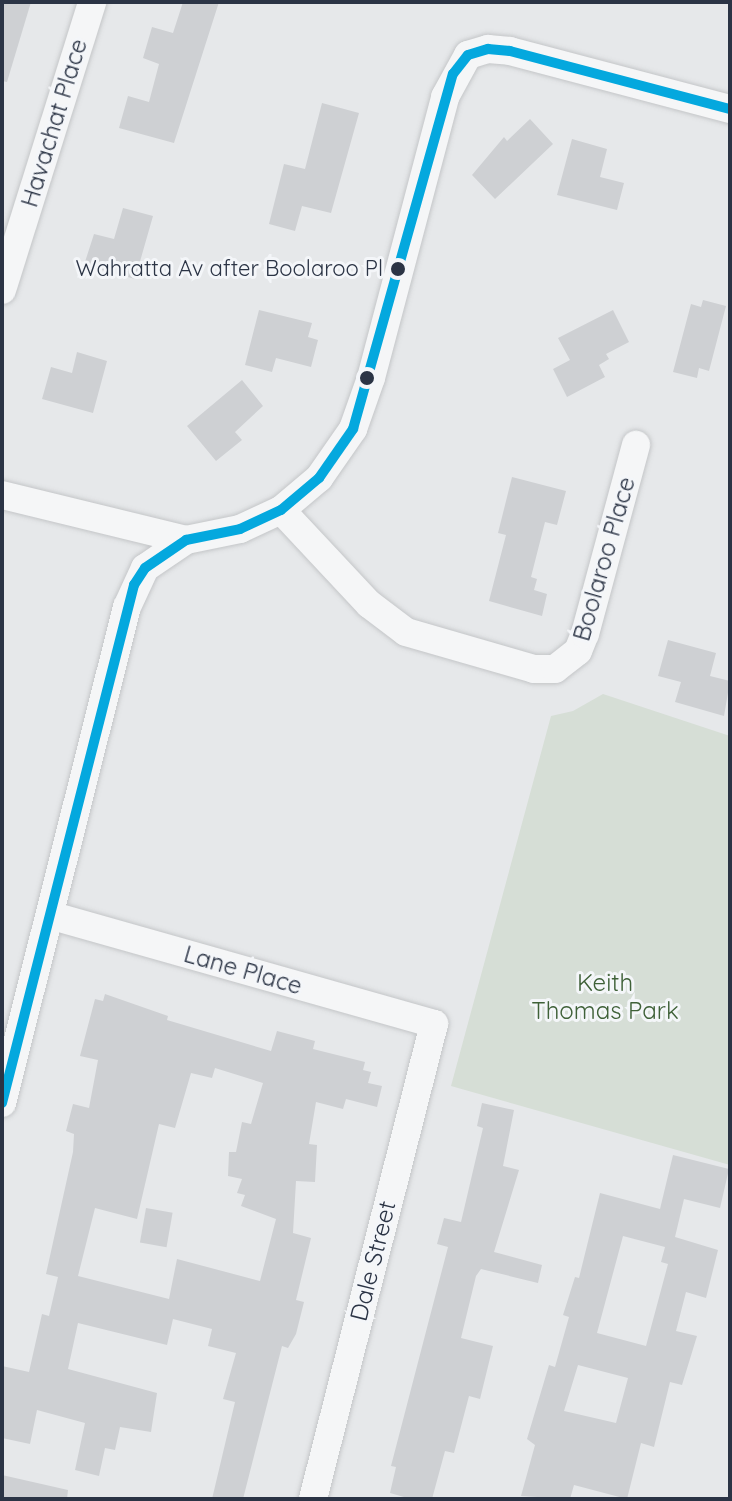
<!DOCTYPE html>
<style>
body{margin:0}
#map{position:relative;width:732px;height:1501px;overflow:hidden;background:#e6e8ea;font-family:Quicksand,sans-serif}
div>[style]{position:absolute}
.green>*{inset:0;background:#d6ded6}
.building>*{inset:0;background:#ced0d3;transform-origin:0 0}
.roads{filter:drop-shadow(0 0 2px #c4c6c8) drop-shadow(0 0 2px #c4c6c8)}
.minor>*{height:28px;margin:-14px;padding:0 14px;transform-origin:14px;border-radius:14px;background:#f5f6f7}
.bus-1>*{height:10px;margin:-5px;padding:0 5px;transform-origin:5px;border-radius:5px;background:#04a8de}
.dots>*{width:22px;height:22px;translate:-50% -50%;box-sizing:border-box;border:4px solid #f4f6f9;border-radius:50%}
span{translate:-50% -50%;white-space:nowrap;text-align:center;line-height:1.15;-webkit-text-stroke:6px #f4f6f9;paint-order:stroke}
.bus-label{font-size:22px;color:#2b3445}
.right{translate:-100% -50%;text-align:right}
.street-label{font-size:24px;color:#2b3445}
.park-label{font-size:24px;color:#3f6138}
.frame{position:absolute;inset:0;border:4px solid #2b3445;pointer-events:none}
</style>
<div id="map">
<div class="green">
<i style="clip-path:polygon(603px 694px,730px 736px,730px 1165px,451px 1086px,551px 716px,573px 711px)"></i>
</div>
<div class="building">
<i style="clip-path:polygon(2px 2px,31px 2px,7px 82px,2px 81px)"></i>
<i style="clip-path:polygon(183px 2px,219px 2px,174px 143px,119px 128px,128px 96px,149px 102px,159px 64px,143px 58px,152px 27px,173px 33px)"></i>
<i style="clip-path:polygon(322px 103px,359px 113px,331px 213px,302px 206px,295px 231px,269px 224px,284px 164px,305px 169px)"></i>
<i style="clip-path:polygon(530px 119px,553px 144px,495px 199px,472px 175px,504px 137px,507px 141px)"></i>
<i style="clip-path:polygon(572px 139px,607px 149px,600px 177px,624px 183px,617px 210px,557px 195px)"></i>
<i style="clip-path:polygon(123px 208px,153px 216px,135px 279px,84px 265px,94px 234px,114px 239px)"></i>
<i style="clip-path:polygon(703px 300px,726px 306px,709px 371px,699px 368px,697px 378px,673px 372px,691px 304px,701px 307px)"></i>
<i style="clip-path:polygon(259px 310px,312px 323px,308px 337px,318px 340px,311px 367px,276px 358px,272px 372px,245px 365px)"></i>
<i style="clip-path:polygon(613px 310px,629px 342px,606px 354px,609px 359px,599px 365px,605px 377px,567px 397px,553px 369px,570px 360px,558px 338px)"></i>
<i style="clip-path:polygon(77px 352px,107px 361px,93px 413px,42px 399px,51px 367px,72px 373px)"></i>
<i style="clip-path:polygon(242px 380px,263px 406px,235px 432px,242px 440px,216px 461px,187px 426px)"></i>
<i style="clip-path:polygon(512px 477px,566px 491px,557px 525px,545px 522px,531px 577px,537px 579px,534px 590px,547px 594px,542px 616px,489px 601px,506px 535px,498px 533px)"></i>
<i style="clip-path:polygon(668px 640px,716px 653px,710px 676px,730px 681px,724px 716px,675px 702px,681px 682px,658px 676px)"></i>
<i style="clip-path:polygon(evenodd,105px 994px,168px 1016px,167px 1020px,271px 1051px,277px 1031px,315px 1041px,313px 1049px,365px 1062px,363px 1070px,371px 1072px,368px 1083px,382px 1086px,377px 1107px,346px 1099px,343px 1109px,316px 1102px,309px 1144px,317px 1145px,315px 1182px,296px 1181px,293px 1233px,311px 1238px,296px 1300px,304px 1302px,296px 1334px,288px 1348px,282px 1346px,243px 1499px,212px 1499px,235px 1402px,223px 1399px,236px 1353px,208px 1346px,212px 1329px,173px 1319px,167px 1345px,78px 1323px,68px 1369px,157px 1393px,151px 1432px,120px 1427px,115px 1450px,105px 1448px,99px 1476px,75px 1470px,85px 1423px,37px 1410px,30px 1444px,2px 1438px,2px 1366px,29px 1372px,42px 1314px,49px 1316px,58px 1277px,46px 1274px,73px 1152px,74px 1134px,66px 1131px,73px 1104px,89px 1108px,98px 1060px,80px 1056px,95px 999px,103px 1001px,105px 994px,215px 1068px,263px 1083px,251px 1124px,242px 1122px,236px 1152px,229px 1152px,228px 1176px,242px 1179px,237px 1193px,245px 1195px,241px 1206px,276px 1219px,260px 1281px,177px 1259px,169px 1299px,78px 1276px,95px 1208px,137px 1219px,159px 1124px,175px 1128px,191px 1073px,212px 1078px,215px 1068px)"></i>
<i style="clip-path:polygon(482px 1103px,514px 1110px,503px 1166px,519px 1170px,494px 1252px,542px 1265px,538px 1283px,481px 1269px,476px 1276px,461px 1338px,493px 1346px,480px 1399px,469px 1396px,454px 1453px,445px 1451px,432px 1499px,411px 1499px,390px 1493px,396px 1467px,391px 1466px,448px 1247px,437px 1244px,444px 1218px,461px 1222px,483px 1128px,477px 1126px)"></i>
<i style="clip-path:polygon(evenodd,673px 1155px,729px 1169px,720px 1208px,684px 1199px,675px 1237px,718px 1250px,706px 1298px,686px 1292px,676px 1331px,697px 1336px,682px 1385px,670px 1382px,654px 1447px,641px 1443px,627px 1499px,574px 1485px,570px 1499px,521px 1496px,535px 1445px,527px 1439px,549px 1365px,555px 1367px,569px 1317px,563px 1315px,575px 1277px,579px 1278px,600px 1193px,660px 1209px,673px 1155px,623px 1236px,665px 1247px,661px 1262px,668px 1264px,646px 1346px,597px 1333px,623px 1236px,673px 1155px,578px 1365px,628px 1378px,616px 1423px,564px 1411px,578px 1365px)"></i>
<i style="left:146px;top:1208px;width:27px;height:35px;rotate:10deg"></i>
<i style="clip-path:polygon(2px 1475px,68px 1490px,67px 1499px,2px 1499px)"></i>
</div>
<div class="roads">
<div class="minor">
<i style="left:2px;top:290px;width:302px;rotate:-72.6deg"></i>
<i style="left:2px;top:495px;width:189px;rotate:13.7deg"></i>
<i style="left:186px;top:540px;width:55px;rotate:-11.5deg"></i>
<i style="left:240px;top:529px;width:45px;rotate:-24.9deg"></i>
<i style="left:281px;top:510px;width:50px;rotate:-40.1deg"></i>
<i style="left:319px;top:478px;width:60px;rotate:-55.2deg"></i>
<i style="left:353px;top:429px;width:54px;rotate:-70.6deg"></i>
<i style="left:371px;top:378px;width:291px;rotate:-75.2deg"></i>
<i style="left:445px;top:97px;width:48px;rotate:-61.3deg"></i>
<i style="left:468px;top:55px;width:21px;rotate:-17deg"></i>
<i style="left:488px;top:49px;width:22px;rotate:5deg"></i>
<i style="left:510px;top:51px;width:228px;rotate:14.8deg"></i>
<i style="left:281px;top:510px;width:129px;rotate:46.9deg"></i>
<i style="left:369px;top:604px;width:46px;rotate:37.1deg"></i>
<i style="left:406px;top:632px;width:133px;rotate:16.1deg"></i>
<i style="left:534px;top:669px;width:21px"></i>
<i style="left:555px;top:669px;width:29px;rotate:-38deg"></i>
<i style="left:578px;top:651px;width:18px;rotate:-68deg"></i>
<i style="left:585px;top:634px;width:196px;rotate:-74.9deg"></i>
<i style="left:53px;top:916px;width:396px;rotate:15.8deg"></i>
<i style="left:434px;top:1024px;width:490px;rotate:104.3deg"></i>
<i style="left:2px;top:1103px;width:512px;rotate:-75.86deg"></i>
<i style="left:127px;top:607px;width:43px;rotate:-65.2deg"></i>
<i style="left:145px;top:568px;width:50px;rotate:-34.3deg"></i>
</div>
</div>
<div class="bus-1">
<i style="left:2px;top:1103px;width:535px;rotate:-75.7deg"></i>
<i style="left:134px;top:585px;width:20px;rotate:-57deg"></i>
<i style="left:145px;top:568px;width:50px;rotate:-34.3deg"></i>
<i style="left:186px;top:540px;width:55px;rotate:-11.5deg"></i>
<i style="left:240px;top:529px;width:45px;rotate:-24.9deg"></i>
<i style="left:281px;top:510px;width:50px;rotate:-40.1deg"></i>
<i style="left:319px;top:478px;width:60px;rotate:-55.2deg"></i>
<i style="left:353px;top:429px;width:369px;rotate:-74.3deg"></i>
<i style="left:453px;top:74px;width:24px;rotate:-52deg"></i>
<i style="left:468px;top:55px;width:21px;rotate:-17deg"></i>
<i style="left:488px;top:49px;width:22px;rotate:5deg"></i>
<i style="left:510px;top:51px;width:228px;rotate:14.8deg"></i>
</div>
<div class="dots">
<i style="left:398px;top:269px;background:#2b3445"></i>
<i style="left:367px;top:378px;background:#2b3445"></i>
</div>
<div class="bus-label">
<span class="right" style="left:383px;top:269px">Wahratta Av after Boolaroo Pl</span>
</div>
<div class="street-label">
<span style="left:54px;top:123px;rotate:-73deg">Havachat Place</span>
<span style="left:604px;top:559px;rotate:-74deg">Boolaroo Place</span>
<span style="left:243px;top:970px;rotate:16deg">Lane Place</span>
<span style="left:373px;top:1261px;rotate:-76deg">Dale Street</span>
</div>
<div class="park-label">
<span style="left:605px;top:997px">Keith<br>Thomas Park</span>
</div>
<div class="frame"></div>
</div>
